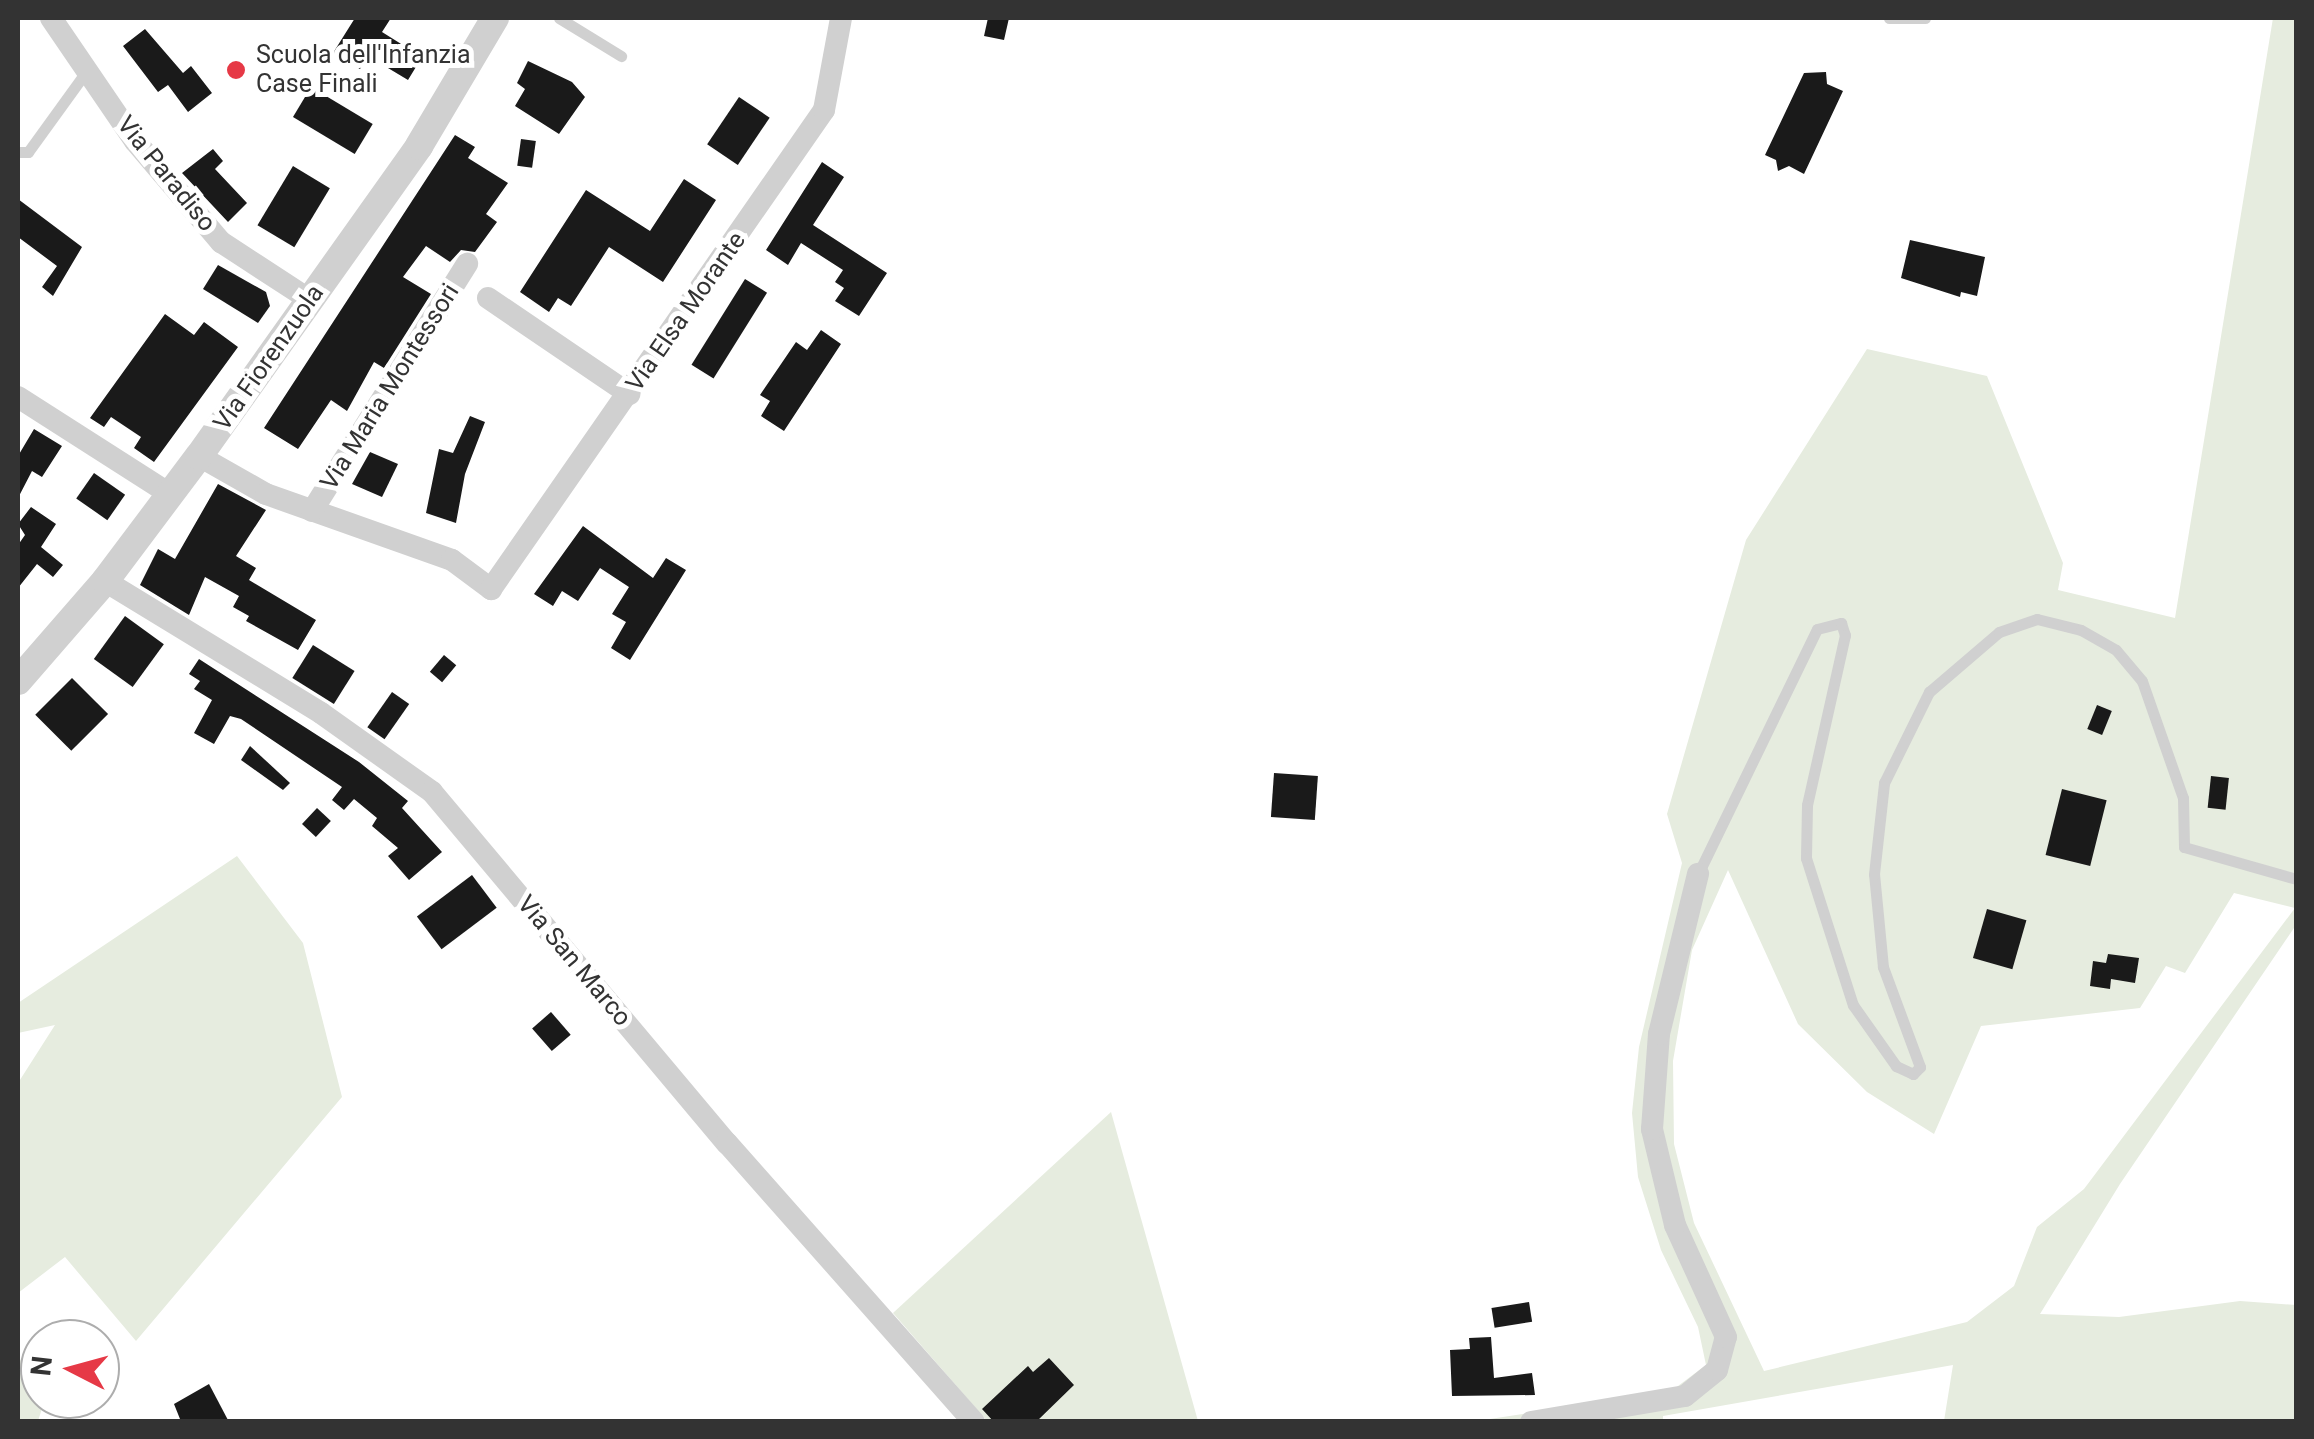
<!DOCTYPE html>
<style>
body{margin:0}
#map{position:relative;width:2314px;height:1439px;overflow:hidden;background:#fff;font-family:Roboto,sans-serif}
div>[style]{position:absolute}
.green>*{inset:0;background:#e6ecdf}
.building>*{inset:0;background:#1a1a1a;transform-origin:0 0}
.service>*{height:11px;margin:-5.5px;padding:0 5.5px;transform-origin:5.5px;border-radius:5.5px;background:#d0d0d0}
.minor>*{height:22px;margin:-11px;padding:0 11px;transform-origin:11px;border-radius:11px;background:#d0d0d0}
.tertiary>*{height:28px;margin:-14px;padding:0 14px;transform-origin:14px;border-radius:14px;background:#d0d0d0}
.dots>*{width:28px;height:28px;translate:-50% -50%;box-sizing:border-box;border:5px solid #fff;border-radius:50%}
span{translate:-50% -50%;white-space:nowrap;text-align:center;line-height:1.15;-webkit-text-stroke:10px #fff;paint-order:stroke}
.poi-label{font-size:25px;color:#333}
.left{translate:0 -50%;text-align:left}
.street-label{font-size:25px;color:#333}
.frame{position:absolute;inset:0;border:20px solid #333;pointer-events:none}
.north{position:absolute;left:20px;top:1319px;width:100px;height:100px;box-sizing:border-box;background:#fff;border:2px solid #adadad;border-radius:50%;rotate:276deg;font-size:28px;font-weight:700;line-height:40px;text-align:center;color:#333}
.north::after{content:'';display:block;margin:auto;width:35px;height:45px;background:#e63946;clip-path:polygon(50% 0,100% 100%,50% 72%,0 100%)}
</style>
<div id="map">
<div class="green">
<i style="clip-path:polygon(evenodd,2273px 18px,2296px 18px,2296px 925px,2120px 1184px,2040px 1314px,2119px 1317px,2240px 1301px,2296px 1305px,2296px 1421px,1944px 1421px,1953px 1365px,1663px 1416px,1663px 1421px,1470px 1422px,1670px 1392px,1706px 1365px,1698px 1327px,1661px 1250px,1638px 1177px,1632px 1113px,1639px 1047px,1682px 863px,1667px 814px,1746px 540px,1867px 349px,1987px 376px,2063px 563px,2058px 590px,2175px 618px,2273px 18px,1728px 870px,1798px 1024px,1867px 1092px,1934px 1134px,1981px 1026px,2140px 1008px,2166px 966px,2185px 973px,2234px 893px,2295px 908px,2084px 1189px,2037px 1227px,2014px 1286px,1967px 1322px,1764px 1371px,1694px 1223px,1674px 1144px,1673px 1061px,1692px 950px,1728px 870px)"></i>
<i style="clip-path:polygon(237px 856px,303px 943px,342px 1097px,136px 1341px,65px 1257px,18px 1293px,18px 1083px,55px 1025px,18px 1033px,18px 1003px)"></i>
<i style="clip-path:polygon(1111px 1112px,1198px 1421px,987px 1421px,893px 1313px)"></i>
<i style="clip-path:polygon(18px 1356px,45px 1399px,38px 1421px,18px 1421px)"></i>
</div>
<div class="building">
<i style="clip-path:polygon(355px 18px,391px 18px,382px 32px,422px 57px,408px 80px,368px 56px,360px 69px,333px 53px)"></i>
<i style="clip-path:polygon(988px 18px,1009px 18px,1004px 40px,984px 36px)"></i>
<i style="clip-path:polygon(145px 29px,183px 73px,191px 66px,212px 93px,188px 112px,168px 85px,158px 92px,123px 46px)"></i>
<i style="clip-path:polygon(528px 61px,572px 82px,585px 97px,559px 134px,515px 106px,525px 89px,517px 83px)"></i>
<i style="clip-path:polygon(1826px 72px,1827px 84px,1843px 91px,1804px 174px,1789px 166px,1778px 171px,1776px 160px,1765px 155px,1804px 73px)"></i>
<i style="left:311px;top:87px;width:72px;height:35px;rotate:31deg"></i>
<i style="left:739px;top:97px;width:37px;height:57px;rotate:34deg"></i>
<i style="clip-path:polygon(455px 135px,475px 147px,468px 158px,508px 183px,486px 214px,497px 222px,475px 252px,461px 250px,450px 262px,426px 246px,403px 277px,431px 294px,384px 368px,374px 362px,347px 411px,331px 400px,298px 449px,264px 428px)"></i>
<i style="left:521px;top:139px;width:15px;height:27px;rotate:8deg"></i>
<i style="clip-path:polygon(213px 149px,223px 161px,215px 169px,247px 203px,228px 222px,182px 173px)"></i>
<i style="clip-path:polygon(822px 162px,844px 177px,813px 225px,887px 273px,859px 316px,835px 301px,844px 288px,835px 282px,843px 270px,801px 243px,788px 265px,766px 250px)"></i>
<i style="left:293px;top:166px;width:43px;height:69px;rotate:31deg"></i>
<i style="clip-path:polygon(684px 179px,716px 200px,663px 282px,609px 247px,571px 306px,558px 298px,549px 312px,520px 292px,586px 190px,650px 231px)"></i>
<i style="clip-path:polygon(18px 199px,82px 247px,53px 296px,42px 287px,57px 266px,18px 237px)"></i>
<i style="clip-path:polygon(1910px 240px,1985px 257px,1977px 296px,1961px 292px,1960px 297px,1901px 278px)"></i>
<i style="clip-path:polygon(218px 265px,266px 292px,270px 306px,258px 323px,203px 289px)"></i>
<i style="left:745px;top:279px;width:26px;height:101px;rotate:32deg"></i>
<i style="clip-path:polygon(165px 314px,194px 335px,204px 322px,238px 347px,154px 462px,134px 448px,141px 437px,111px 417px,104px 427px,90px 418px)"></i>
<i style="clip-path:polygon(821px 330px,841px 344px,784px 431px,761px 416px,770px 401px,760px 395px,796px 342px,807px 350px)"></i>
<i style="clip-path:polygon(470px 416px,485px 422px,465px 474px,456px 523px,426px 513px,439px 449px,453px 453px)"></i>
<i style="clip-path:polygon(34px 429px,62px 446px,42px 477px,32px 471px,18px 498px,18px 456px)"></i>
<i style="clip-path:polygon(370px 452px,398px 464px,382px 497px,352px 484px)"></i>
<i style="left:94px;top:473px;width:38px;height:31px;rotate:35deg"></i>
<i style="clip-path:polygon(218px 484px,266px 510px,236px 556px,256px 568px,249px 580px,316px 620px,298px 650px,246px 621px,249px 616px,233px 607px,239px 596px,205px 577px,189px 615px,140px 585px,158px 549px,175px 559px)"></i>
<i style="clip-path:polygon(31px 507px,56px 524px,41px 547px,63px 565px,53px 577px,37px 564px,18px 588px,18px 545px,25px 535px,18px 524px)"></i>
<i style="clip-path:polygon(583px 526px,653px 578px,666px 558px,686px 570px,630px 660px,611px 648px,626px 622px,612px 614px,629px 587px,600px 568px,578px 601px,562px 591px,553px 606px,534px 594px)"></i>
<i style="left:125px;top:616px;width:48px;height:53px;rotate:36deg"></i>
<i style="left:313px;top:645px;width:49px;height:39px;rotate:32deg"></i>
<i style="left:444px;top:655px;width:16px;height:22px;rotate:40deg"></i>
<i style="clip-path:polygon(199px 659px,359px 762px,408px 801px,402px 808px,442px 852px,409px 880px,388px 856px,398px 848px,372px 826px,377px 818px,354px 799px,344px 810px,332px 800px,342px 787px,241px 719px,230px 716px,214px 744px,194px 733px,212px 700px,194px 689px,200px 681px,189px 674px)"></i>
<i style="left:72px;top:678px;width:51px;height:52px;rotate:45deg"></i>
<i style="left:392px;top:692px;width:21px;height:43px;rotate:35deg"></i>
<i style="left:2097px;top:705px;width:16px;height:26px;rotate:22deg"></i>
<i style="clip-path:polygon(250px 746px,290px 783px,283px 790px,241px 760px)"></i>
<i style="left:1274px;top:773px;width:44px;height:44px;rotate:4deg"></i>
<i style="left:2211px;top:776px;width:18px;height:32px;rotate:6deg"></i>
<i style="left:2062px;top:789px;width:46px;height:68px;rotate:14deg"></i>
<i style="left:317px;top:808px;width:19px;height:22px;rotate:43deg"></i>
<i style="left:472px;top:875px;width:41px;height:69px;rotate:53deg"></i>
<i style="left:1987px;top:909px;width:41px;height:51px;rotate:16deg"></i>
<i style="clip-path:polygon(2108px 954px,2139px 958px,2135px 983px,2111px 979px,2110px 989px,2090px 986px,2093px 961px,2106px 963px)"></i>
<i style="left:551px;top:1012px;width:30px;height:25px;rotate:49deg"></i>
<i style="left:1529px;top:1302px;width:20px;height:38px;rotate:81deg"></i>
<i style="clip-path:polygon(1491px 1337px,1494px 1378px,1532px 1373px,1535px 1395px,1452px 1396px,1450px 1350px,1470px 1349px,1469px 1338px)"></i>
<i style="clip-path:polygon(1049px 1358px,1074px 1385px,1036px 1422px,994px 1422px,982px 1409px,1028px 1366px,1033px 1372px)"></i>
<i style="clip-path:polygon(209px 1384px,229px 1422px,180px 1419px,174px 1404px)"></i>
</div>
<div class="service">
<i style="left:559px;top:18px;width:73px;rotate:31.5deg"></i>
<i style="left:1889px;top:18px;width:36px"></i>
<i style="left:18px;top:152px;width:10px"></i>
<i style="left:28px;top:152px;width:99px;rotate:-54.1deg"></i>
<i style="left:1698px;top:874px;width:272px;rotate:-64.1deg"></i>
<i style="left:1817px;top:629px;width:25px;rotate:-14deg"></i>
<i style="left:1841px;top:623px;width:13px;rotate:72deg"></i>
<i style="left:1845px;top:635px;width:174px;rotate:102.6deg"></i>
<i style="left:1807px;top:805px;width:53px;rotate:91.1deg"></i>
<i style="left:1806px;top:858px;width:154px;rotate:72.3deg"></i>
<i style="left:1853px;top:1005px;width:75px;rotate:54.8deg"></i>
<i style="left:1896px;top:1066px;width:19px;rotate:25deg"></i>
<i style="left:1913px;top:1074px;width:10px;rotate:-45deg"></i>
<i style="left:1920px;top:1067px;width:107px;rotate:-110.3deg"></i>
<i style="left:1883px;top:967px;width:93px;rotate:-95.5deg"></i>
<i style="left:1874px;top:874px;width:92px;rotate:-83.7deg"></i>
<i style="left:1884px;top:783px;width:102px;rotate:-63.7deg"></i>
<i style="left:1929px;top:692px;width:92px;rotate:-40.6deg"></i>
<i style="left:1999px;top:632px;width:40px;rotate:-18.9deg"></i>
<i style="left:2037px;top:619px;width:45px;rotate:14deg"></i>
<i style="left:2081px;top:630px;width:40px;rotate:29.7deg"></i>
<i style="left:2116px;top:650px;width:40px;rotate:50deg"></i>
<i style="left:2142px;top:681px;width:124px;rotate:70.7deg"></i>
<i style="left:2183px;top:798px;width:49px;rotate:88.8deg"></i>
<i style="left:2184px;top:847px;width:116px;rotate:15.9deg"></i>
</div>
<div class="minor">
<i style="left:51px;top:18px;width:149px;rotate:55.7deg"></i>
<i style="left:135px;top:141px;width:133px;rotate:49.6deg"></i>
<i style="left:221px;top:242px;width:106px;rotate:33.1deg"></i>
<i style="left:488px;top:298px;width:171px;rotate:34.2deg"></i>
<i style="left:18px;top:397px;width:182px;rotate:32.6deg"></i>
<i style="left:199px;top:456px;width:77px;rotate:29.6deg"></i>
<i style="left:266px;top:494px;width:197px;rotate:19.5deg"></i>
<i style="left:452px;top:560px;width:49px;rotate:36.6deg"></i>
<i style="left:491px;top:589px;width:583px;rotate:-55.19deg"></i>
<i style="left:824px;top:110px;width:94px;rotate:-79.5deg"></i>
<i style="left:312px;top:511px;width:292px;rotate:-57.9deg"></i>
<i style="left:105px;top:581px;width:253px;rotate:31.4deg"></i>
<i style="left:321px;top:713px;width:136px;rotate:35.4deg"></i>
<i style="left:432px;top:792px;width:459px;rotate:50deg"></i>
<i style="left:727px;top:1143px;width:373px;rotate:48.5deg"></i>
<i style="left:1531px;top:1422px;width:156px;rotate:-9.6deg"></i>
<i style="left:1685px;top:1396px;width:41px;rotate:-39.1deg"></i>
<i style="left:1717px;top:1370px;width:34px;rotate:-75deg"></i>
<i style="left:1726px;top:1337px;width:123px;rotate:-114.5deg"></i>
<i style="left:1675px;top:1225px;width:99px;rotate:-103.5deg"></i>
<i style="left:1652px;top:1129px;width:95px;rotate:-85.8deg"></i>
<i style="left:1659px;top:1034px;width:165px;rotate:-76.3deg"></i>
</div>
<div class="tertiary">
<i style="left:18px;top:681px;width:133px;rotate:-49deg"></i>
<i style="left:105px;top:581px;width:156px;rotate:-53.1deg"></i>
<i style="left:199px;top:456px;width:380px;rotate:-54.6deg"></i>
<i style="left:419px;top:146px;width:149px;rotate:-59.3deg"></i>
</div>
<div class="dots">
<i style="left:236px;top:70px;background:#e63946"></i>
</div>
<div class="poi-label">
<span class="left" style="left:256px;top:70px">Scuola dell'Infanzia<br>Case Finali</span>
</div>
<div class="street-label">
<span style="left:166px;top:174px;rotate:51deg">Via Paradiso</span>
<span style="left:686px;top:312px;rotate:-55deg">Via Elsa Morante</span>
<span style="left:269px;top:358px;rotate:-55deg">Via Fiorenzuola</span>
<span style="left:390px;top:387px;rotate:-58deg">Via Maria Montessori</span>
<span style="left:574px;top:961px;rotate:50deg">Via San Marco</span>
</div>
<div class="frame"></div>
<div class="north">N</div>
</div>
